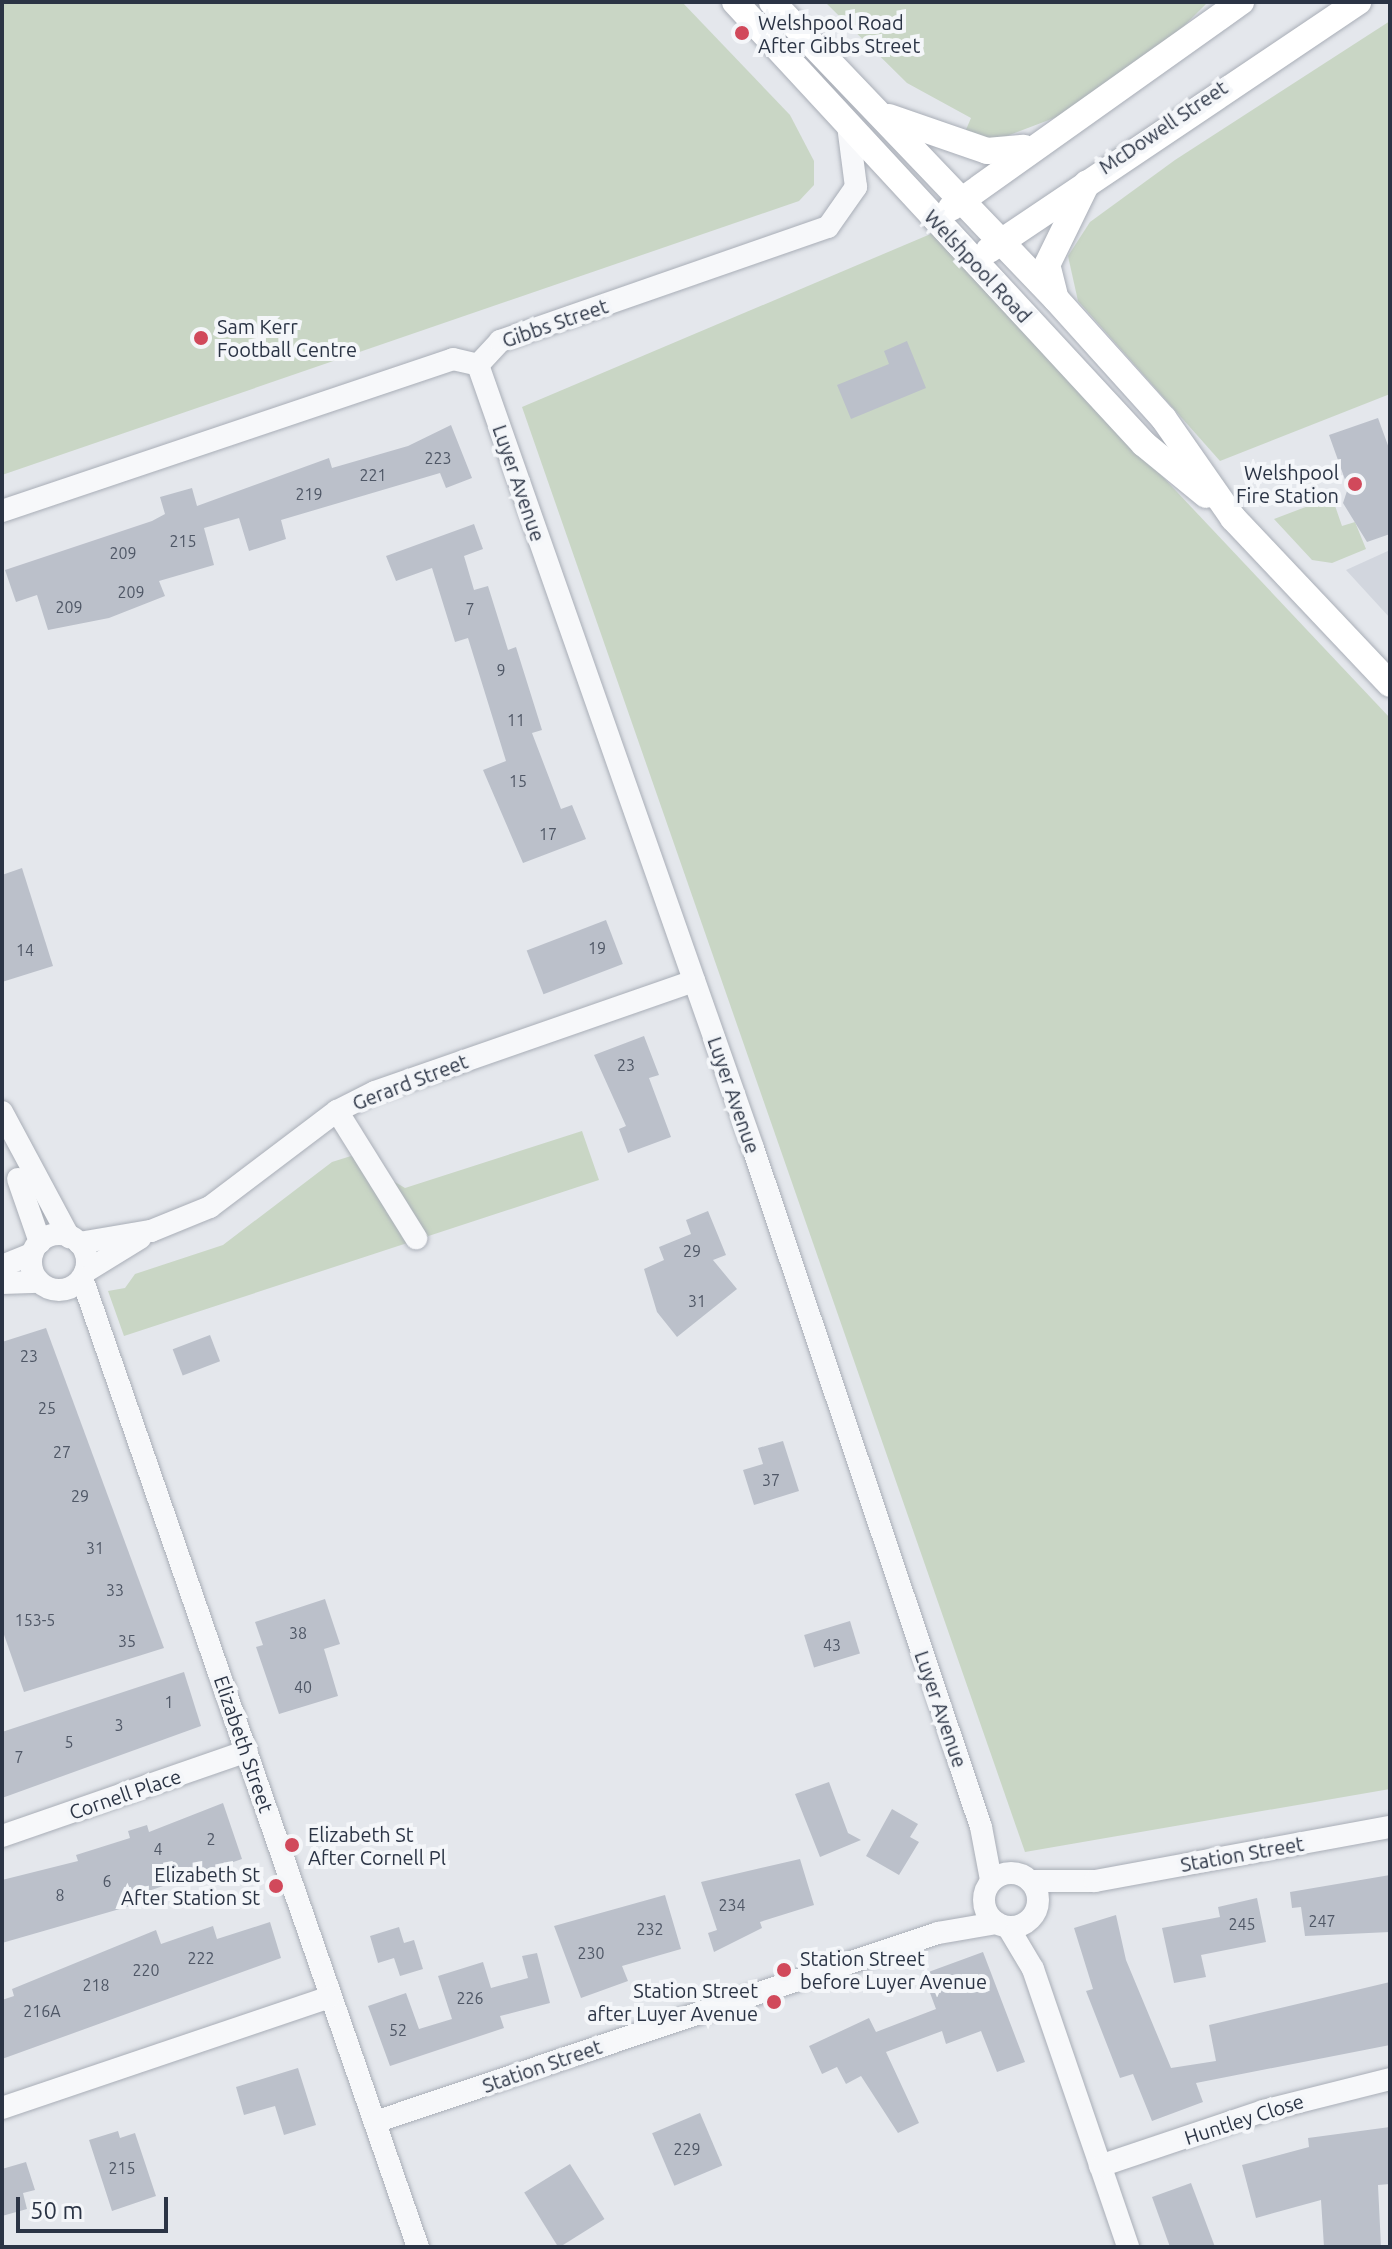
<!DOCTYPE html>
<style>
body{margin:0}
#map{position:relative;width:1392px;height:2249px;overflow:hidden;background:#e4e7ec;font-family:Ubuntu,sans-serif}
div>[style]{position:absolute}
.built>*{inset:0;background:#d2d6de}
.green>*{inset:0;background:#c9d6c5}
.building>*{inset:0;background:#bbc0ca;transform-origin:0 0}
.roads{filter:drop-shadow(0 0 2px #a9aeb7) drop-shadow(0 0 2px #a9aeb7)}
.minor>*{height:22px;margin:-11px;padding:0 11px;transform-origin:11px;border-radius:11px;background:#f7f8fa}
.minor>.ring{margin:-11px;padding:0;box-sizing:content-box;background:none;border:22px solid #f7f8fa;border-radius:50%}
.major>*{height:26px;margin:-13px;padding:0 13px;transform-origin:13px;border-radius:13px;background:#fff}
.dots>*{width:22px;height:22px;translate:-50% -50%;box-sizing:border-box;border:4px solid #f4f6f9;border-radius:50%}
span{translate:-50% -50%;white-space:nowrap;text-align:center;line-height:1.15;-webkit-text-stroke:8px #f4f6f9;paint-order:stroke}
.number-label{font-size:16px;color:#4f5766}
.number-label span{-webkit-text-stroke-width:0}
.poi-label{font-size:20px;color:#2b3445}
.left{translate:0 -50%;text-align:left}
.right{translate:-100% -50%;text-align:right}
.street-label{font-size:20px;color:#2b3445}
.frame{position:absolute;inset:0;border:4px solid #2b3445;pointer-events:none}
.scale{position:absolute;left:16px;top:2197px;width:152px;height:36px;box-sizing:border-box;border:4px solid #2b3445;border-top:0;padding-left:10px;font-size:24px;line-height:28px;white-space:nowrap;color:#2b3445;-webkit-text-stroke:6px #f4f6f9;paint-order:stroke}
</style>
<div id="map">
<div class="built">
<i style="clip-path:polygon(1390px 550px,1390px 618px,1346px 570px)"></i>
</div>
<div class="green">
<i style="clip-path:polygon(2px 2px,682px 2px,790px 115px,814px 161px,814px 185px,799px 201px,2px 475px)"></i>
<i style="clip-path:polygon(825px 2px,1208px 2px,1165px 45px,1062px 115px,996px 140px,965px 132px,971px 118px,907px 83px)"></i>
<i style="clip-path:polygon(1390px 21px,1390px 394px,1220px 461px,1078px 301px,1068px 256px,1090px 222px,1175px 160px)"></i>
<i style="clip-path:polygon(933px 233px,1390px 718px,1390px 1789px,1025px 1852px,522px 407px)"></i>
<i style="clip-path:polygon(1332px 497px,1342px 526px,1355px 522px,1366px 549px,1332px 563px,1312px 560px,1274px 519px)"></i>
<i style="clip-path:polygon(582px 1131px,599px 1180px,124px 1336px,108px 1291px,125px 1288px,135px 1274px,223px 1245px,332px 1162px,351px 1156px,405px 1188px)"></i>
</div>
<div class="building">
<i style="clip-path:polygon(907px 341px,926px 388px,851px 419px,837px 385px,889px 364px,884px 351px)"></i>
<i style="clip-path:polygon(1378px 418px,1390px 451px,1390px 534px,1367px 542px,1343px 503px,1348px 488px,1329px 435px)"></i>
<i style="clip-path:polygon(451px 425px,472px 478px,446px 488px,440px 473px,281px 520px,286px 539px,249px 551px,239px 518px,204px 528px,214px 565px,159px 581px,165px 596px,109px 618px,48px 630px,37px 595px,16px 602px,5px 570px,152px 521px,165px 514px,160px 497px,192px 488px,197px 506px,329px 458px,332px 468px,408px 446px)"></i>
<i style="clip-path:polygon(474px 524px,483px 549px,464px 556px,474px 590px,488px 586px,508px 650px,516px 647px,542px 730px,532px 733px,561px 809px,572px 805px,586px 839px,523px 863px,483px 770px,506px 761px,468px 638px,455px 642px,432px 568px,396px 581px,386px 556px)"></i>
<i style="clip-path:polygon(22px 868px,53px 966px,2px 982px,2px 875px)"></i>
<i style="left:606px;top:920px;width:47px;height:85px;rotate:69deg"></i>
<i style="clip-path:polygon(644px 1036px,659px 1075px,649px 1078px,671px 1137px,628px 1153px,619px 1129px,626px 1126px,594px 1055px)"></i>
<i style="clip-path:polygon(708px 1211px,726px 1255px,713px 1260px,737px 1289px,677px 1337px,657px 1312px,644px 1269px,664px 1260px,659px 1247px,691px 1234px,686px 1220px)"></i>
<i style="clip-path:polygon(46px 1328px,164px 1648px,24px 1692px,2px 1629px,2px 1342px)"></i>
<i style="left:210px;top:1335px;width:28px;height:40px;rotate:69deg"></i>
<i style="clip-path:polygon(783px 1441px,799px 1491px,754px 1505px,743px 1470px,763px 1464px,758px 1448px)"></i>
<i style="clip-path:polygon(325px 1599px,340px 1644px,324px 1649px,338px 1696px,279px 1714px,256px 1647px,263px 1645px,255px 1622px)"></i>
<i style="left:850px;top:1621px;width:34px;height:48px;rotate:73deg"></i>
<i style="clip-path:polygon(184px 1672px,201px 1726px,2px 1798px,2px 1732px)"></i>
<i style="clip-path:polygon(829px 1782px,848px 1833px,861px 1840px,820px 1857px,795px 1794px)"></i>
<i style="clip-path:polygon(223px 1803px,242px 1859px,134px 1896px,137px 1904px,2px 1943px,2px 1880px,78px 1861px,76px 1855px,130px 1838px,128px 1831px,147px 1825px,149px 1832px)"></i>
<i style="clip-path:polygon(892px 1809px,918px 1824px,910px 1837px,919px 1842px,899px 1875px,866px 1856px)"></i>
<i style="clip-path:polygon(800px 1859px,814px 1905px,760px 1922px,762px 1928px,714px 1952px,708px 1933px,717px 1930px,701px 1882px)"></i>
<i style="clip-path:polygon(1390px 1875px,1390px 1932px,1305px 1936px,1301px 1907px,1292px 1908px,1290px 1892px)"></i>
<i style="clip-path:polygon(665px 1895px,681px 1949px,622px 1966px,628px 1981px,581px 1998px,554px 1926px)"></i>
<i style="clip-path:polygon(1257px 1898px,1266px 1942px,1201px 1955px,1206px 1977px,1174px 1983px,1162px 1928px,1220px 1917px,1218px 1907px)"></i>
<i style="clip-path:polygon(1116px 1915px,1126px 1960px,1171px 2068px,1216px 2061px,1209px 2025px,1390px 1982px,1390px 2045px,1196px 2083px,1203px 2102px,1152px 2121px,1133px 2074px,1120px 2078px,1086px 1991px,1093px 1989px,1074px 1928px)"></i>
<i style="clip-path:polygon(270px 1922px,281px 1958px,2px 2059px,2px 2000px,14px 1996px,12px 1989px,156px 1930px,161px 1944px,213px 1926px,217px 1939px)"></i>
<i style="clip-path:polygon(399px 1927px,404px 1943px,414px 1940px,423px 1969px,400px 1976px,394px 1958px,378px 1963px,370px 1936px)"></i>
<i style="clip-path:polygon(983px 1952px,1025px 2062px,997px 2072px,981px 2031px,946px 2044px,942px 2031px,886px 2052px,919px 2123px,898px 2133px,861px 2076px,846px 2084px,837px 2067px,822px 2074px,809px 2046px,869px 2018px,876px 2032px,936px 2009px,923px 1974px)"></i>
<i style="clip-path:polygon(537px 1953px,550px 2003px,500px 2016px,504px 2028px,390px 2066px,368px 2006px,406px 1993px,419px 2029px,452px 2019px,438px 1976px,483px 1962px,491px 1988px,528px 1978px,522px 1956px)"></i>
<i style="clip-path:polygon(298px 2068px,316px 2125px,284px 2135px,275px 2106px,244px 2115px,236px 2087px)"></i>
<i style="left:700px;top:2113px;width:57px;height:52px;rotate:67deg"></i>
<i style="clip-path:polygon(1390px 2127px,1390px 2184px,1378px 2185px,1381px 2247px,1324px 2247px,1321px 2200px,1256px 2218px,1242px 2165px,1309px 2147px,1308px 2138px)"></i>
<i style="clip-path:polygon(118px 2131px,120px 2138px,135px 2133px,156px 2196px,112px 2211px,89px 2140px)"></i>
<i style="clip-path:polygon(26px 2162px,35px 2190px,23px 2193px,27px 2209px,2px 2216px,2px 2169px)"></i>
<i style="left:570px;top:2164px;width:65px;height:54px;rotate:58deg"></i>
<i style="clip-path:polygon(1191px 2183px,1215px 2247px,1170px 2247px,1152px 2197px)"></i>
</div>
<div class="roads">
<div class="minor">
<i style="left:478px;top:365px;width:830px;rotate:70.65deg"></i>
<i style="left:753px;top:1148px;width:716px;rotate:71.44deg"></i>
<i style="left:981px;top:1827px;width:54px;rotate:79.3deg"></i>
<i style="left:478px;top:365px;width:33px;rotate:-47deg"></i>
<i style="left:500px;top:341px;width:347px;rotate:-19.2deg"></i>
<i style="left:828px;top:227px;width:49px;rotate:-55deg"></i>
<i style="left:856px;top:187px;width:63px;rotate:-97.4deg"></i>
<i style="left:2px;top:511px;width:476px;rotate:-18.6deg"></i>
<i style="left:453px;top:359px;width:26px;rotate:13deg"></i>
<i style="left:337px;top:1111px;width:150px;rotate:58.1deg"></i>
<i style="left:2px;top:1112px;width:142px;rotate:61.8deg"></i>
<i style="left:18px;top:1179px;width:67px;rotate:70.8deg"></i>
<i class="ring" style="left:31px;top:1234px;width:34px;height:34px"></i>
<i style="left:79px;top:1243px;width:73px;rotate:-9.5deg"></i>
<i style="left:151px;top:1231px;width:64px;rotate:-22.1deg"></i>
<i style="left:210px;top:1207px;width:159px;rotate:-37.1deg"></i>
<i style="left:337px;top:1111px;width:42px;rotate:-26.6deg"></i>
<i style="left:375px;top:1092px;width:338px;rotate:-19.2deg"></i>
<i style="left:2px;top:1266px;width:32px;rotate:-22deg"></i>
<i style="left:85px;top:1272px;width:65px;rotate:-31.7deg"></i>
<i style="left:82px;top:1278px;width:1026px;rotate:70.88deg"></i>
<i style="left:2px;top:1283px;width:37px;rotate:-2deg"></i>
<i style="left:2px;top:1836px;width:259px;rotate:-19.1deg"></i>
<i class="ring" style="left:984px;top:1873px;width:32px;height:32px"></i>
<i style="left:1030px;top:1881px;width:65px"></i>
<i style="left:1095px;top:1881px;width:300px;rotate:-10.4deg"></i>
<i style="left:1008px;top:1927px;width:49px;rotate:59.2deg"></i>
<i style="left:1033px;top:1969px;width:294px;rotate:71.1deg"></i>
<i style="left:2px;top:2108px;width:345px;rotate:-18.7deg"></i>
<i style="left:375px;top:2122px;width:594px;rotate:-18.56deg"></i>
<i style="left:938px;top:1933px;width:59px;rotate:-9.8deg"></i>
<i style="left:1100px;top:2166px;width:172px;rotate:-18.6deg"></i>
<i style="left:1263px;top:2111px;width:131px;rotate:-14.1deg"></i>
</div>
<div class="major">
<i style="left:735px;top:2px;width:602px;rotate:47.22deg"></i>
<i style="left:1144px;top:444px;width:80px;rotate:39.4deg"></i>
<i style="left:772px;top:2px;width:411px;rotate:46.3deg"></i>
<i style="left:1056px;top:299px;width:161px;rotate:48deg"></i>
<i style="left:1164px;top:419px;width:121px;rotate:55.1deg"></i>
<i style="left:1233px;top:518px;width:228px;rotate:46.6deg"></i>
<i style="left:889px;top:117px;width:104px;rotate:19.1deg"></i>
<i style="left:987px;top:151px;width:37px;rotate:-5deg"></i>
<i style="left:951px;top:208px;width:356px;rotate:-35.4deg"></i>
<i style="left:989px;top:250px;width:445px;rotate:-33.9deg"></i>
<i style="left:1055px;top:296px;width:32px;rotate:-104deg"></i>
<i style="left:1047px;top:265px;width:91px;rotate:-64deg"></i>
</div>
</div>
<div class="dots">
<i style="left:742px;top:33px;background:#d1495b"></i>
<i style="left:201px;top:338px;background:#d1495b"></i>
<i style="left:1355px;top:484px;background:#d1495b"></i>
<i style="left:292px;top:1845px;background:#d1495b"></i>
<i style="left:276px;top:1886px;background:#d1495b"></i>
<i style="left:784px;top:1970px;background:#d1495b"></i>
<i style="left:774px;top:2002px;background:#d1495b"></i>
</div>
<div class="number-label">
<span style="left:438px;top:458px">223</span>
<span style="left:373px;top:475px">221</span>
<span style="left:309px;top:494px">219</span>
<span style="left:183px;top:541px">215</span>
<span style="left:123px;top:553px">209</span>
<span style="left:131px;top:592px">209</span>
<span style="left:69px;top:607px">209</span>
<span style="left:470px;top:609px">7</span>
<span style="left:501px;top:670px">9</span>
<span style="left:516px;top:720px">11</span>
<span style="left:518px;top:781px">15</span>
<span style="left:548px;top:834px">17</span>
<span style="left:597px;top:948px">19</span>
<span style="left:25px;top:950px">14</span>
<span style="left:626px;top:1065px">23</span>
<span style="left:692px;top:1251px">29</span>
<span style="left:697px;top:1301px">31</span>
<span style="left:29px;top:1356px">23</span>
<span style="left:47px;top:1408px">25</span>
<span style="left:62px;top:1452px">27</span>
<span style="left:771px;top:1480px">37</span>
<span style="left:80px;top:1496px">29</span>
<span style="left:95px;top:1548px">31</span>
<span style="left:115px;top:1590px">33</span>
<span style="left:35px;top:1620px">153-5</span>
<span style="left:298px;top:1633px">38</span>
<span style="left:127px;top:1641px">35</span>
<span style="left:832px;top:1645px">43</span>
<span style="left:303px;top:1687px">40</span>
<span style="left:169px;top:1702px">1</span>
<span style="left:119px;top:1725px">3</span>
<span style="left:69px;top:1742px">5</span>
<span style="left:19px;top:1757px">7</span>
<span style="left:211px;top:1839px">2</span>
<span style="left:158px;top:1849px">4</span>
<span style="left:107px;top:1881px">6</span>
<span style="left:60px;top:1895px">8</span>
<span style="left:732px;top:1905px">234</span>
<span style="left:1322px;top:1921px">247</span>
<span style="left:1242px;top:1924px">245</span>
<span style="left:650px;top:1929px">232</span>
<span style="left:591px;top:1953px">230</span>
<span style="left:201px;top:1958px">222</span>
<span style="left:146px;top:1970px">220</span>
<span style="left:96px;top:1985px">218</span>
<span style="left:470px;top:1998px">226</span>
<span style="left:42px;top:2011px">216A</span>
<span style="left:398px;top:2030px">52</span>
<span style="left:687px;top:2149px">229</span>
<span style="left:122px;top:2168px">215</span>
</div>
<div class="poi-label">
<span class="left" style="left:758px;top:34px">Welshpool Road<br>After Gibbs Street</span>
<span class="left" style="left:217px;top:338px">Sam Kerr<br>Football Centre</span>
<span class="right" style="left:1339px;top:484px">Welshpool<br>Fire Station</span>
<span class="left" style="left:308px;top:1846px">Elizabeth St<br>After Cornell Pl</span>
<span class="right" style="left:260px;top:1886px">Elizabeth St<br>After Station St</span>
<span class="left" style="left:800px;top:1970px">Station Street<br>before Luyer Avenue</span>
<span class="right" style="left:758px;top:2002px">Station Street<br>after Luyer Avenue</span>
</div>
<div class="street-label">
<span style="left:1163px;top:127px;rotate:-34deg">McDowell Street</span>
<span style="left:978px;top:266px;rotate:47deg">Welshpool Road</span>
<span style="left:555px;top:323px;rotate:-19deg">Gibbs Street</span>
<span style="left:519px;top:483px;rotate:71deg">Luyer Avenue</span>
<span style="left:410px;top:1082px;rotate:-21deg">Gerard Street</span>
<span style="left:734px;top:1095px;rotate:71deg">Luyer Avenue</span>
<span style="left:941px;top:1709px;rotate:71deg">Luyer Avenue</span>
<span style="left:244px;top:1744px;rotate:71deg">Elizabeth Street</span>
<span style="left:125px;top:1794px;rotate:-19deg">Cornell Place</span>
<span style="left:1242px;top:1854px;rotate:-10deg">Station Street</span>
<span style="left:542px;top:2066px;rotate:-19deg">Station Street</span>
<span style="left:1244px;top:2119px;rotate:-18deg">Huntley Close</span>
</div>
<div class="frame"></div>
<div class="scale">50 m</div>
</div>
